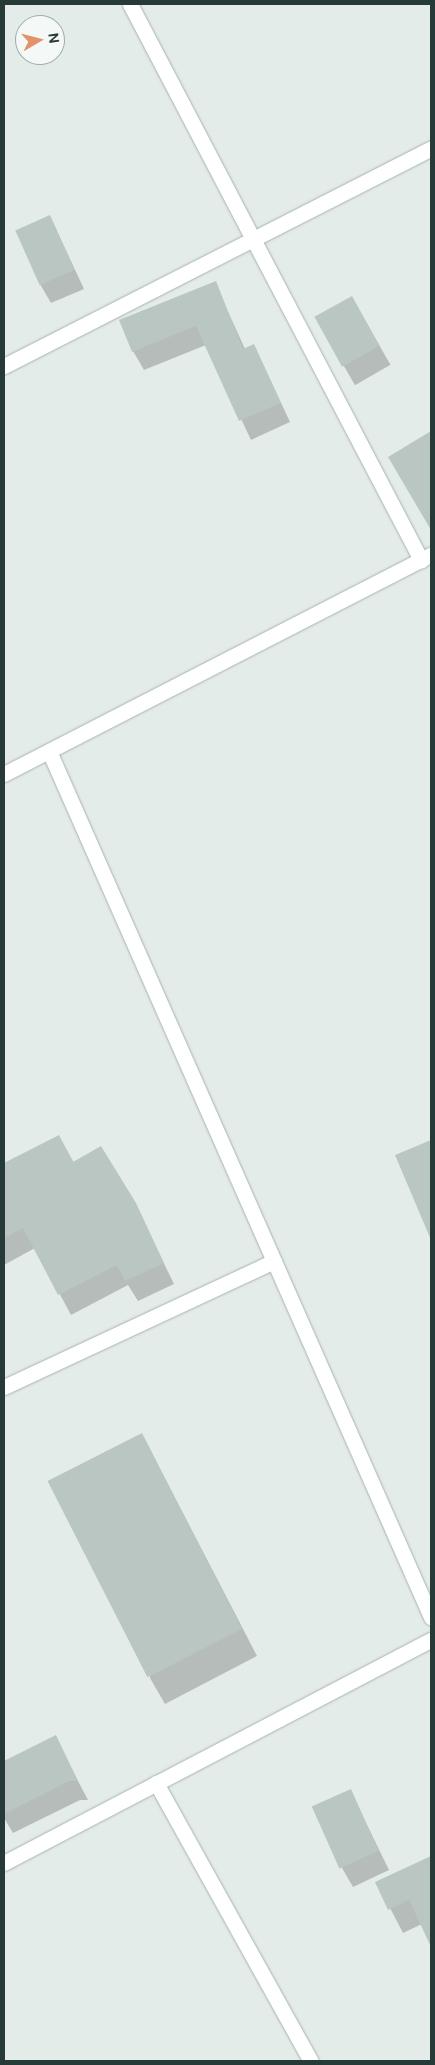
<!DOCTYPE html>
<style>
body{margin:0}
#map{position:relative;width:435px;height:2065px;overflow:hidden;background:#e4ece9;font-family:"DM Sans",sans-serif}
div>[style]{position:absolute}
.shadow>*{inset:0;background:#0003;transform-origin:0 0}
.building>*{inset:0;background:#bac6c2;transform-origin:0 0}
.roads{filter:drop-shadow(0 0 1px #a7b3b0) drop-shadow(0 0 1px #a7b3b0)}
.minor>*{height:15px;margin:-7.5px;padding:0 7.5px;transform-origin:7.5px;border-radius:7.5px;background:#fff}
span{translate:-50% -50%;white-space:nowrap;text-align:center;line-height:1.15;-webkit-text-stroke:4px #f4f9f7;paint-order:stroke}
.frame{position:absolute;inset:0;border:5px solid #263b37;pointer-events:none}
.north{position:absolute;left:15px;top:15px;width:50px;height:50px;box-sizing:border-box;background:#f4f9f7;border:1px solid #a2adaa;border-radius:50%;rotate:82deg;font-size:14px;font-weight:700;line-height:20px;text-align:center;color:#263b37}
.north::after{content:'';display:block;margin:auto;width:18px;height:22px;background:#e2936c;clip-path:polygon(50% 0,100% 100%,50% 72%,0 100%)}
</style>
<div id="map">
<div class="shadow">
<i style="clip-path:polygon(50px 216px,84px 289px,51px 303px,40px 284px)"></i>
<i style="clip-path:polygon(215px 283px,245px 349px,254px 345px,290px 422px,251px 440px,206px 345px,144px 370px,133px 351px)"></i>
<i style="left:352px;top:298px;width:77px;height:41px;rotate:60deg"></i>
<i style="clip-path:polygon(425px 437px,431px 447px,431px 514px,425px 518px)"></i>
<i style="clip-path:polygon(59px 1136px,74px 1163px,135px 1204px,174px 1284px,138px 1301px,128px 1285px,71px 1315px,35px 1248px,4px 1265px,4px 1164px)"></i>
<i style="clip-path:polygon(431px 1141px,431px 1238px,397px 1156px)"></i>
<i style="clip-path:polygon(142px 1434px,257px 1656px,165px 1704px,150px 1678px)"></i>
<i style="clip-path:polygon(55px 1737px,88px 1800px,80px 1800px,13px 1833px,4px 1818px,4px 1762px)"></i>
<i style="clip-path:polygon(350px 1790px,389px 1870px,353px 1887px,342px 1868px)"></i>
<i style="clip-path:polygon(431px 1858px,431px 1944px,422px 1924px,403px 1933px,377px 1883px)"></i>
</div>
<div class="building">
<i style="left:50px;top:215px;width:60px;height:38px;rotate:66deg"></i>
<i style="clip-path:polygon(216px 281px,243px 349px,254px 344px,281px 403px,239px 421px,196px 326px,132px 352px,119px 320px)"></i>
<i style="left:352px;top:296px;width:57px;height:43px;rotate:61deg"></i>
<i style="clip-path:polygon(431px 431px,431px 530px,388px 457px)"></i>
<i style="clip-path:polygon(59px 1135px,73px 1162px,101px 1146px,136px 1203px,164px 1263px,125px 1281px,117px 1265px,58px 1295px,23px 1228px,4px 1238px,4px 1163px)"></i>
<i style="clip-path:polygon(431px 1140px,431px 1240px,395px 1155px)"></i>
<i style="left:142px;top:1433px;width:220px;height:106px;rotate:63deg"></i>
<i style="clip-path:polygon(56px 1735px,78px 1781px,69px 1781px,4px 1814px,4px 1761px)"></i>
<i style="left:351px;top:1789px;width:68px;height:43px;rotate:66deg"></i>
<i style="clip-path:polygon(431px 1856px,431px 1947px,409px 1900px,388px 1910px,375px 1882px)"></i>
</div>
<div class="roads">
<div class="minor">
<i style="left:130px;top:4px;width:628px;rotate:62.37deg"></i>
<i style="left:4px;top:366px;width:479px;rotate:-27deg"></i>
<i style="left:49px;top:751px;width:947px;rotate:66.2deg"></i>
<i style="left:4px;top:774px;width:480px;rotate:-27.2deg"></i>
<i style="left:4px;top:1387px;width:298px;rotate:-25deg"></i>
<i style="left:156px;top:1783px;width:318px;rotate:60.9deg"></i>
<i style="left:4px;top:1863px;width:482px;rotate:-27.6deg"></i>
</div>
</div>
<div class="frame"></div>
<div class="north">N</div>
</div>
